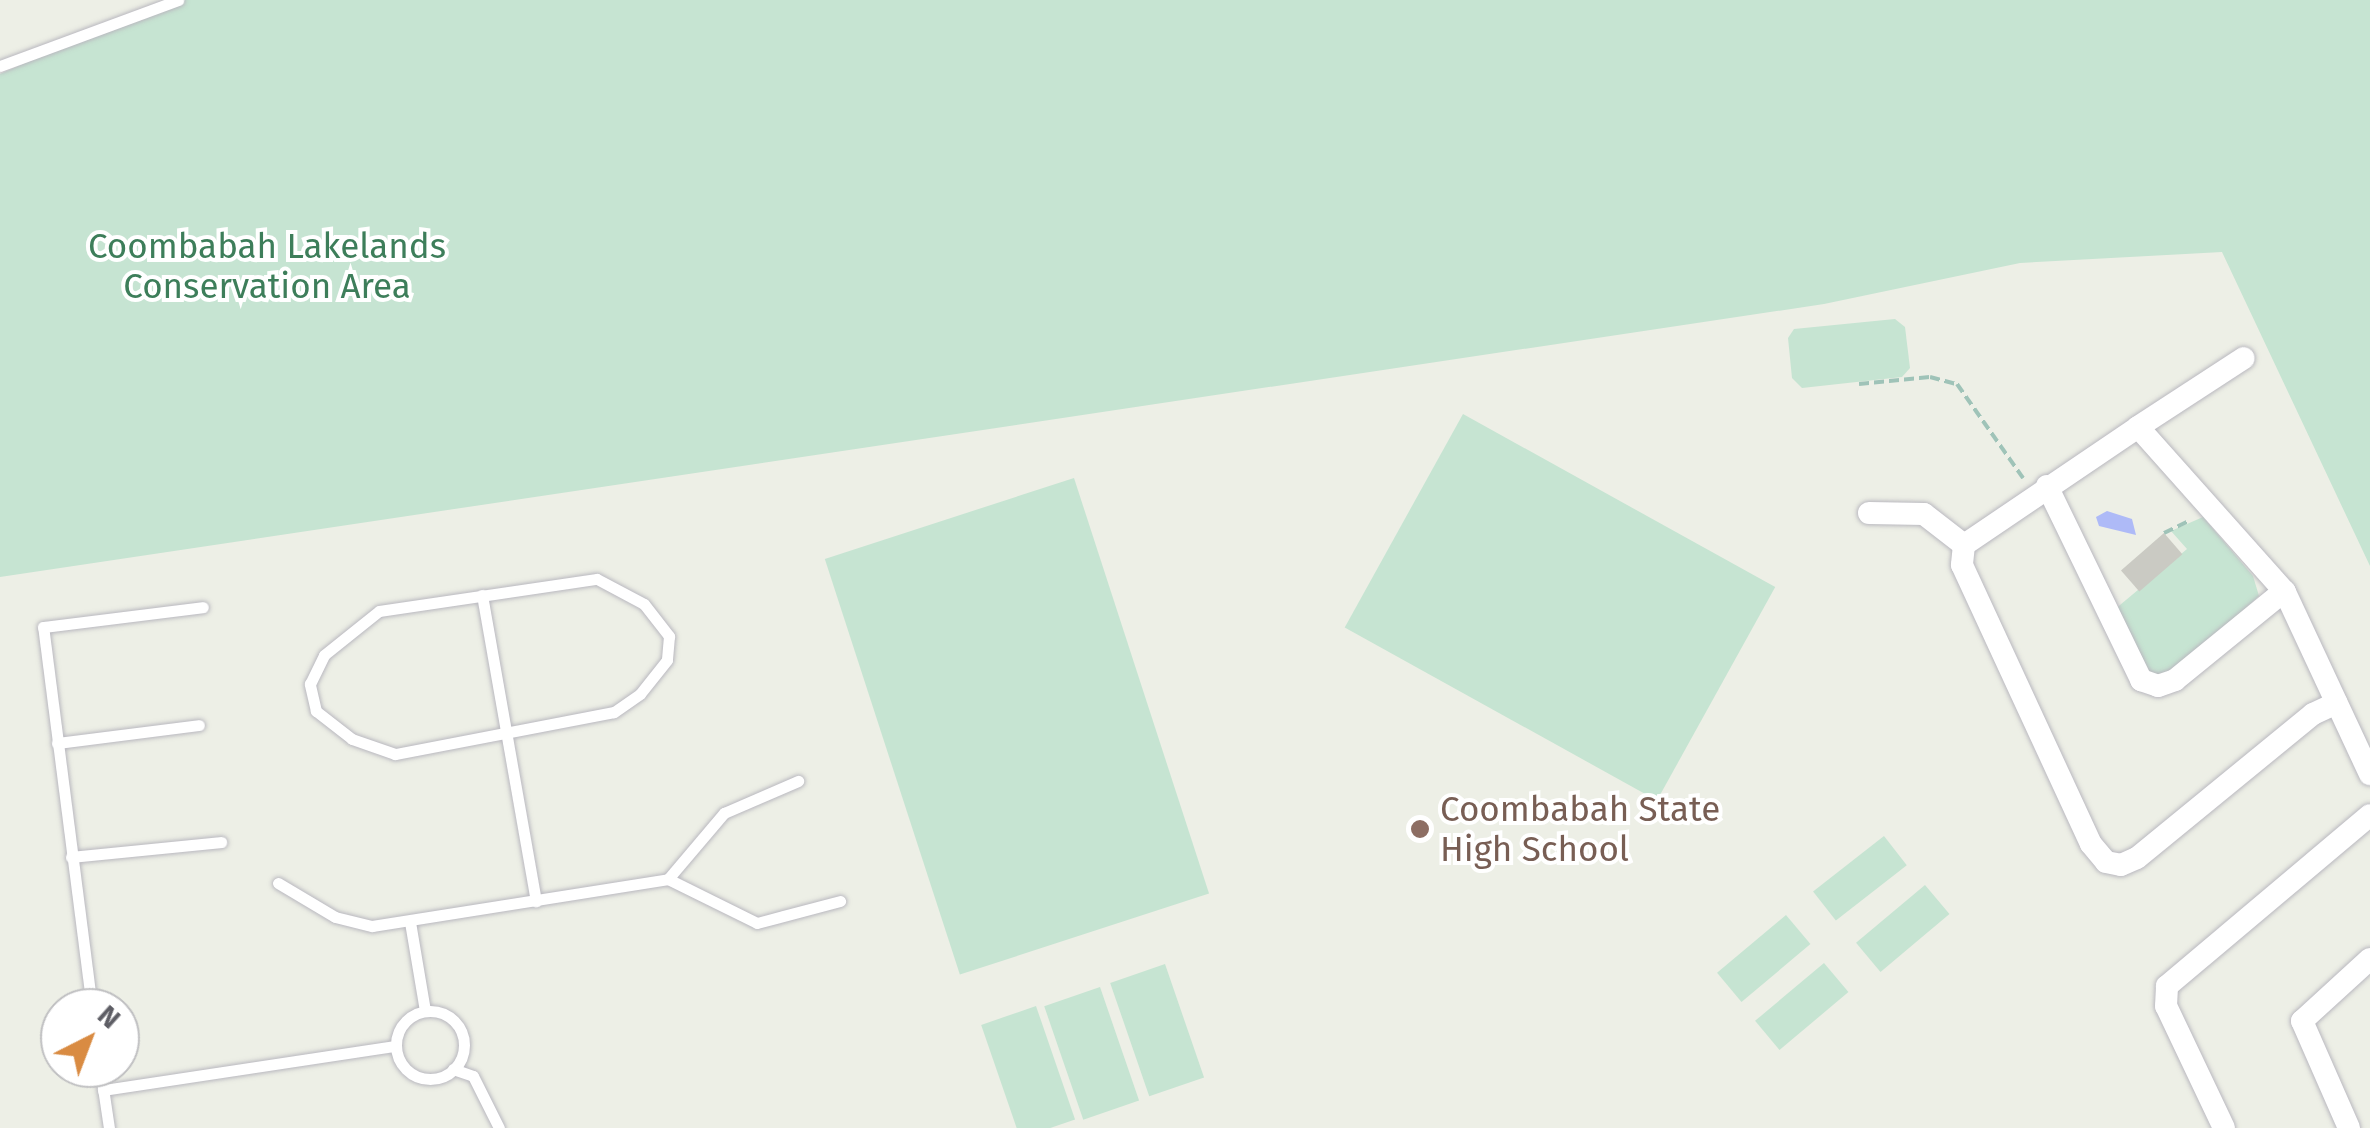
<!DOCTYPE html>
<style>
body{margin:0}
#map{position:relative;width:2370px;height:1128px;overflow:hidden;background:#edefe6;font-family:"Fira Sans",sans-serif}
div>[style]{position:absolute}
.green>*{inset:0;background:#c6e4d2;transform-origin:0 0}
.water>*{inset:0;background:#aebaf7}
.building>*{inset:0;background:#cacac3;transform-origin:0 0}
.path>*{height:4px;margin-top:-2px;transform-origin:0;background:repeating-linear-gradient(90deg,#9fc3b8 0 10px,transparent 0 15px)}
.roads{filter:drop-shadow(0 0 2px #b9b8bf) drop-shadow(0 0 2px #b9b8bf)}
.service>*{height:11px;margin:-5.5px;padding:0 5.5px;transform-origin:5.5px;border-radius:5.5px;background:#fff}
.service>.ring{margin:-5.5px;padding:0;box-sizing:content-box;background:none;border:11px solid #fff;border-radius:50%}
.minor>*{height:22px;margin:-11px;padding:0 11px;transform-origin:11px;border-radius:11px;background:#fff}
.dots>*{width:28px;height:28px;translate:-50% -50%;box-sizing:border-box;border:5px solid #fff;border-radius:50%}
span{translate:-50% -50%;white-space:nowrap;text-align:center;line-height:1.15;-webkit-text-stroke:8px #fff;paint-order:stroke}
.park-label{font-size:35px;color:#3d7e5a}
.education-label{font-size:35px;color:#785e54}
.left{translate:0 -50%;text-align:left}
.north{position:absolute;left:40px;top:988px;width:100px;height:100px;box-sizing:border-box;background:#fff;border:2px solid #bfbfc1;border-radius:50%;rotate:42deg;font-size:28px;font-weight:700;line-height:40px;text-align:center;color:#5e5e65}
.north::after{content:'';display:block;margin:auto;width:35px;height:45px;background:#d98b42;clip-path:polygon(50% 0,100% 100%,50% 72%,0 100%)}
</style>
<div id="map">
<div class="green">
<i style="clip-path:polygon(171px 0,2370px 0,2370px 566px,2222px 252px,2020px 263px,1824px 304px,0 577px,0 74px)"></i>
<i style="clip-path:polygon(1895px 319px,1905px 327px,1910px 368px,1902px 377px,1802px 388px,1792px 378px,1788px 338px,1794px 329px)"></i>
<i style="left:1463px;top:414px;width:357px;height:244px;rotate:29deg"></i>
<i style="left:1074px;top:478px;width:437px;height:262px;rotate:72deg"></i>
<i style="clip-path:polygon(2203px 517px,2253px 576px,2259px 596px,2172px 674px,2151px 675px,2114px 610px,2187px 549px,2171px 531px)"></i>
<i style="left:1884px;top:836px;width:37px;height:90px;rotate:52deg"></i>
<i style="left:1925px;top:885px;width:38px;height:90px;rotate:50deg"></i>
<i style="left:1786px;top:915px;width:38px;height:90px;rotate:50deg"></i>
<i style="left:1824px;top:963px;width:38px;height:90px;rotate:50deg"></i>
<i style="left:1165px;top:964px;width:120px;height:58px;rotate:71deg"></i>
<i style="left:1100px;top:987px;width:120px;height:59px;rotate:71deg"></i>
<i style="left:1036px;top:1006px;width:120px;height:58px;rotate:71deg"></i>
</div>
<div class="water">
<i style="clip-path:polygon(2107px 511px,2132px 519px,2136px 535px,2099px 526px,2096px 517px)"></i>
</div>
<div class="building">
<i style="left:2164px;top:533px;width:28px;height:57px;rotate:49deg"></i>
</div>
<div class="path">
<i style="left:1859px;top:384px;width:71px;rotate:-5.6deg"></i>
<i style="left:1930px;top:377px;width:28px;rotate:15deg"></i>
<i style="left:1957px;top:384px;width:115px;rotate:54.9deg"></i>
<i style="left:2164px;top:533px;width:28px;rotate:-26deg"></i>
</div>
<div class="roads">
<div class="service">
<i style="left:0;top:66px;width:190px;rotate:-20.3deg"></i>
<i style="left:597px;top:579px;width:53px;rotate:28deg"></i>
<i style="left:644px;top:604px;width:41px;rotate:52deg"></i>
<i style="left:669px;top:636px;width:24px;rotate:95deg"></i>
<i style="left:667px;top:660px;width:43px;rotate:128.5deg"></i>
<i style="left:640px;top:694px;width:32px;rotate:145deg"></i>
<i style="left:614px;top:712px;width:223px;rotate:169.1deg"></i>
<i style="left:395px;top:754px;width:46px;rotate:-160.8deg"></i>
<i style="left:352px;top:739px;width:46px;rotate:-142.1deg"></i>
<i style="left:316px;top:711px;width:28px;rotate:-103deg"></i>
<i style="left:310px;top:684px;width:32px;rotate:-64deg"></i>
<i style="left:324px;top:655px;width:70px;rotate:-38.7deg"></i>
<i style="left:379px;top:611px;width:220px;rotate:-8.4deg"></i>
<i style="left:482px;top:595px;width:311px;rotate:80deg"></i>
<i style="left:57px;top:743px;width:143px;rotate:-7.2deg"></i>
<i style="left:71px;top:857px;width:151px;rotate:-5.7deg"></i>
<i style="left:668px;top:879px;width:87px;rotate:-49.7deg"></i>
<i style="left:724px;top:813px;width:81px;rotate:-23.4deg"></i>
<i style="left:278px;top:883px;width:66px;rotate:30.8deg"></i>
<i style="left:335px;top:917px;width:38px;rotate:14deg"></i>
<i style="left:372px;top:926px;width:300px;rotate:-9deg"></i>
<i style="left:668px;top:879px;width:99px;rotate:26.3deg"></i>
<i style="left:757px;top:923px;width:86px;rotate:-14.8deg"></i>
<i style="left:410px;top:922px;width:90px;rotate:80.4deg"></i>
<i style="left:92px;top:1008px;width:384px;rotate:-97.3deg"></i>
<i style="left:43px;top:627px;width:161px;rotate:-7.1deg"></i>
<i class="ring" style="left:396px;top:1011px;width:57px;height:57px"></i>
<i style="left:100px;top:1068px;width:61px;rotate:81.5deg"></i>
<i style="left:453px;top:1069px;width:21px;rotate:19deg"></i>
<i style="left:473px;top:1076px;width:58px;rotate:63.4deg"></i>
<i style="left:103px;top:1090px;width:295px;rotate:-8.6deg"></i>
</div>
<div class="minor">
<i style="left:2138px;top:427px;width:126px;rotate:-33.1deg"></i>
<i style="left:2047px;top:486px;width:216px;rotate:64.1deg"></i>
<i style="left:2141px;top:680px;width:18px;rotate:19deg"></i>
<i style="left:2158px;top:686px;width:18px;rotate:-19deg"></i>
<i style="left:2175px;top:680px;width:141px;rotate:-39.2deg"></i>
<i style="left:1869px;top:513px;width:55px;rotate:1deg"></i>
<i style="left:1924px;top:514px;width:51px;rotate:37.8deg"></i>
<i style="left:1964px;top:545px;width:210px;rotate:-34.1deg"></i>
<i style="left:2138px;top:427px;width:221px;rotate:48.3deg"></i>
<i style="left:2285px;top:592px;width:201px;rotate:65deg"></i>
<i style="left:1964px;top:545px;width:20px;rotate:96deg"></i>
<i style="left:1962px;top:565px;width:307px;rotate:65.2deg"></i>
<i style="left:2091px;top:844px;width:23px;rotate:50deg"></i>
<i style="left:2106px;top:862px;width:15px;rotate:11deg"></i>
<i style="left:2121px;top:865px;width:17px;rotate:-24deg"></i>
<i style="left:2137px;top:858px;width:227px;rotate:-39.3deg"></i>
<i style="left:2313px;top:714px;width:26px;rotate:-25deg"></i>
<i style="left:2224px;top:1128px;width:135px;rotate:-115.4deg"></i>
<i style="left:2166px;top:1006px;width:20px;rotate:-87deg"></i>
<i style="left:2167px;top:986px;width:265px;rotate:-40.1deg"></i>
<i style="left:2349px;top:1128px;width:117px;rotate:-113.7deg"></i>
<i style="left:2302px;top:1021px;width:92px;rotate:-42.4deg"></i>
</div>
</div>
<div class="dots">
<i style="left:1420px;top:829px;background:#8d6e63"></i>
</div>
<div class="park-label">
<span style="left:267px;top:266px">Coombabah Lakelands<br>Conservation Area</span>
</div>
<div class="education-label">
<span class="left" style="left:1440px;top:829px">Coombabah State<br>High School</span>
</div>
<div class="north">N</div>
</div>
